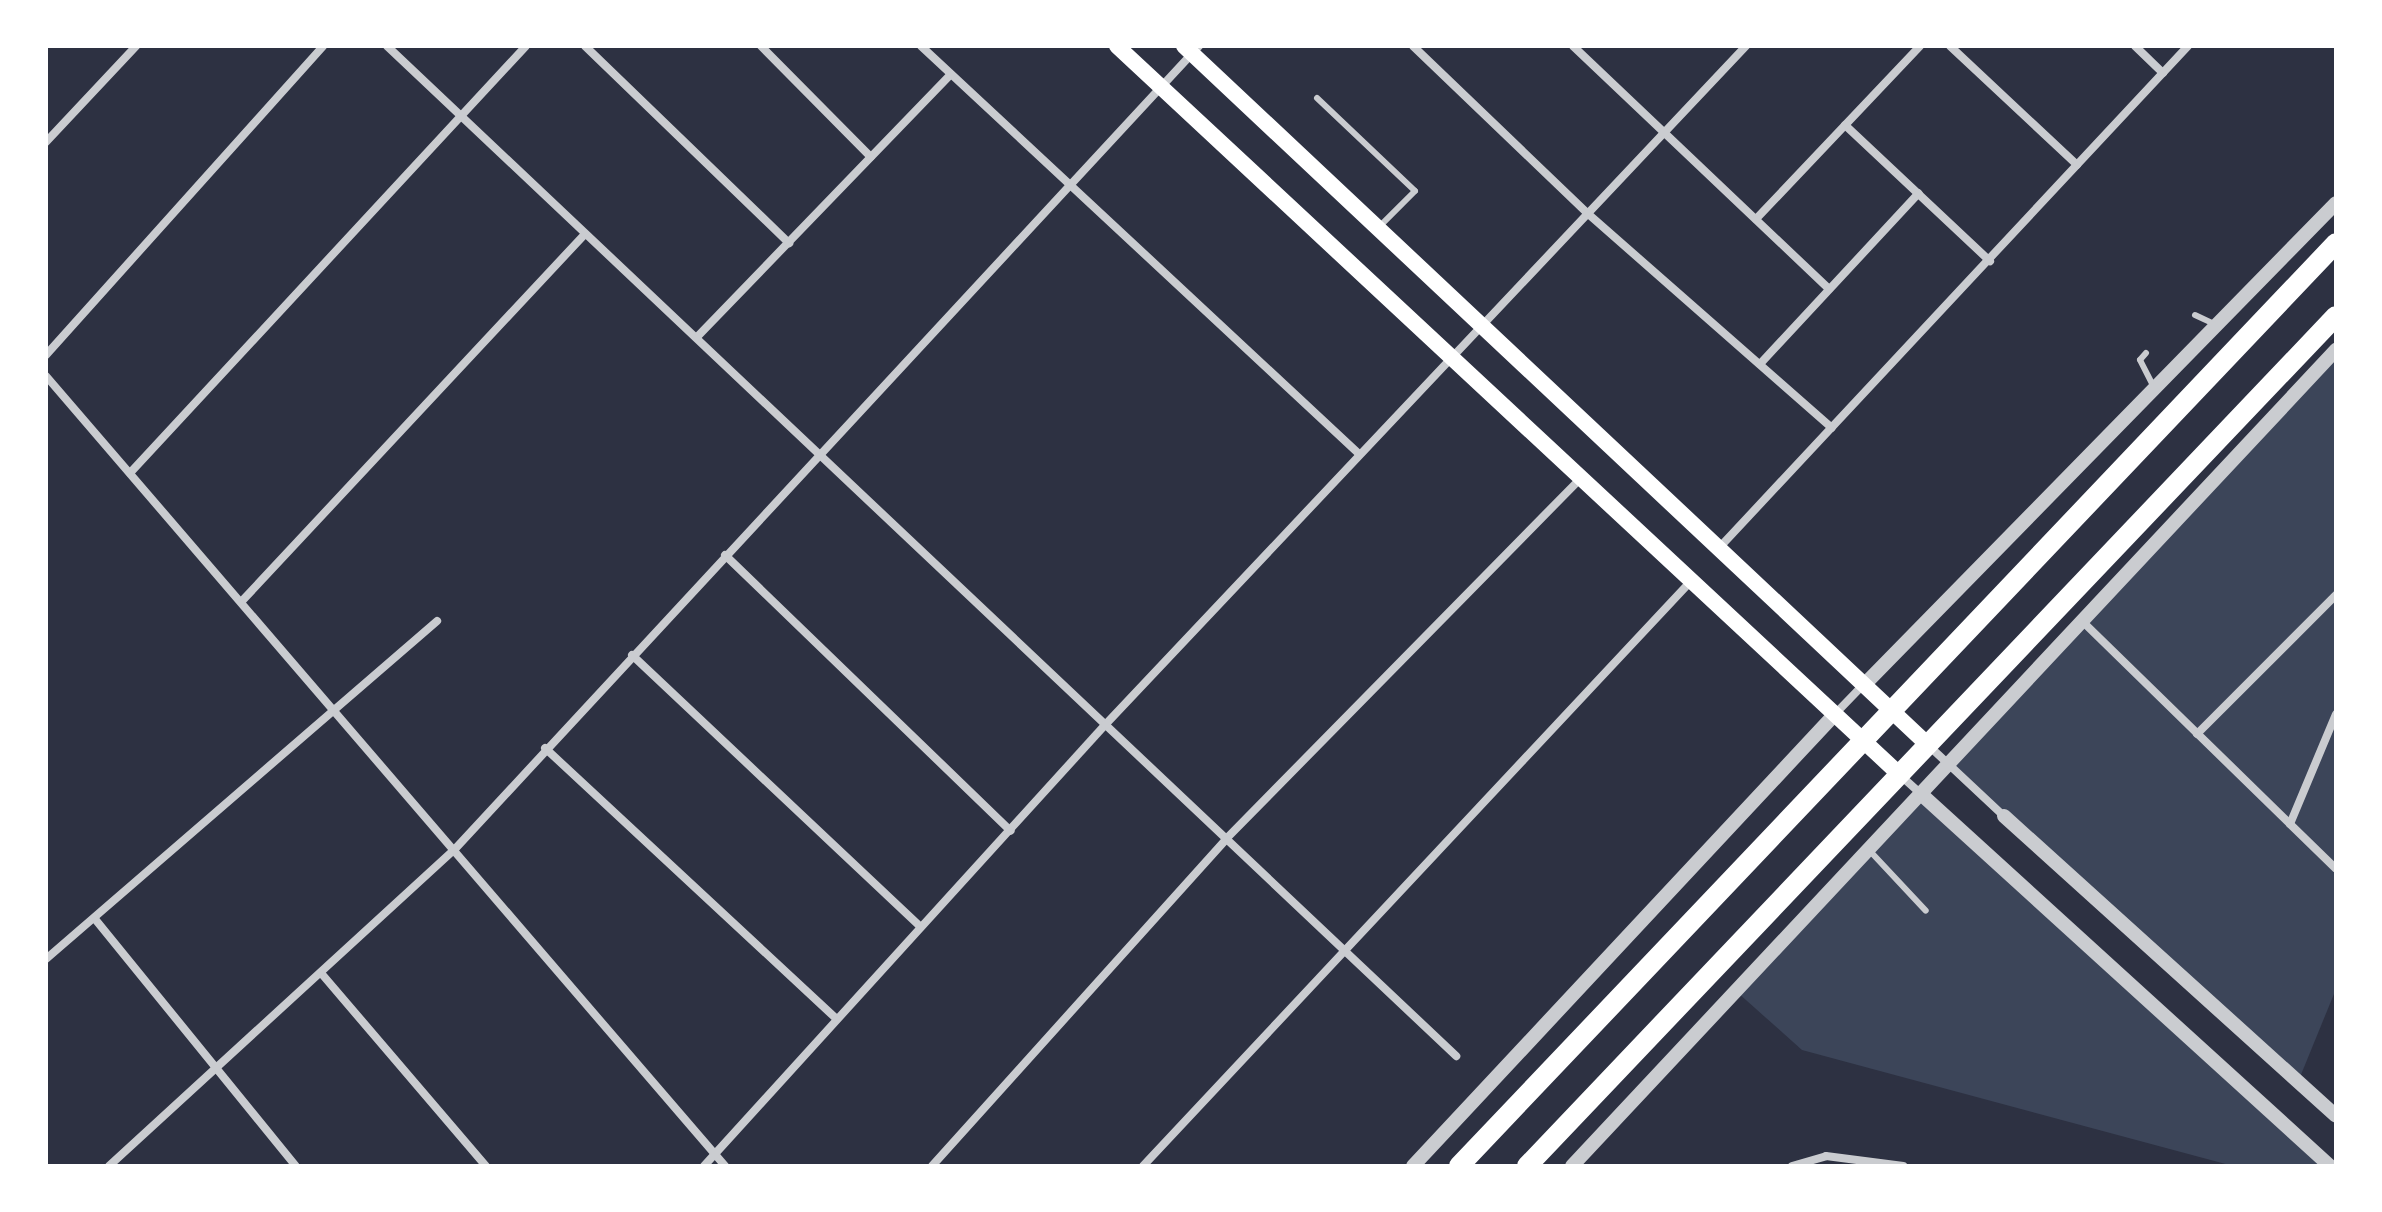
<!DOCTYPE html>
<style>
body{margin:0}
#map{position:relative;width:2382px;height:1212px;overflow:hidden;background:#2d3142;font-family:"Roboto Condensed",sans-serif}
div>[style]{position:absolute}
.green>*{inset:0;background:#3c4559}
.service>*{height:6px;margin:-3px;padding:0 3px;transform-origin:3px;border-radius:3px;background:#caccd0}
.minor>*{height:8px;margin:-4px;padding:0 4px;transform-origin:4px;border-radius:4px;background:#caccd0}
.tertiary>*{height:14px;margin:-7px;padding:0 7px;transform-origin:7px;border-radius:7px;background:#caccd0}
.secondary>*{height:16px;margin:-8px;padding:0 8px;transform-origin:8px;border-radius:8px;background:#fff}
.trunk>*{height:20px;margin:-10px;padding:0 10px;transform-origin:10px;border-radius:10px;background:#fff}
span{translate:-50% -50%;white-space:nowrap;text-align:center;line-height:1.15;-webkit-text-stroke:8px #fff;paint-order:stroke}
.frame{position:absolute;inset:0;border:48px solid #fff;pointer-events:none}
</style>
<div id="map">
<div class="green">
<i style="clip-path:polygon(2336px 351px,2336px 989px,2298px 1082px,1947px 765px)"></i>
<i style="clip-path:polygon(1921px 794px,2321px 1159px,2316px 1166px,2233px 1166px,1802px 1050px,1737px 992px)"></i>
</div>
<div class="service">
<i style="left:1317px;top:98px;width:135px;rotate:43.5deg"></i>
<i style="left:1415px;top:191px;width:49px;rotate:135deg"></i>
<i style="left:2195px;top:315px;width:21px;rotate:25deg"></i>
<i style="left:2146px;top:353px;width:9px;rotate:131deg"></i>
<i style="left:2140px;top:360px;width:30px;rotate:63deg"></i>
<i style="left:1869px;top:850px;width:83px;rotate:46.9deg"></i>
</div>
<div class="minor">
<i style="left:387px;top:46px;width:1471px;rotate:43.37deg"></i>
<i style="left:585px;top:46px;width:284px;rotate:44deg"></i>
<i style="left:761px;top:46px;width:156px;rotate:45.3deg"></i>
<i style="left:921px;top:46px;width:597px;rotate:42.96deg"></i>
<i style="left:1413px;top:46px;width:240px;rotate:43.8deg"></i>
<i style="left:1586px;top:212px;width:327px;rotate:41.3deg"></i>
<i style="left:1573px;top:46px;width:353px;rotate:43.5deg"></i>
<i style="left:1950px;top:46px;width:174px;rotate:43.1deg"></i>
<i style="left:2135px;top:46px;width:39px;rotate:44deg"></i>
<i style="left:1845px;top:125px;width:199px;rotate:43.2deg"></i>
<i style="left:46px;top:142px;width:132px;rotate:-46.8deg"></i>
<i style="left:1756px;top:219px;width:238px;rotate:-46.5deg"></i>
<i style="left:698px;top:336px;width:364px;rotate:-46deg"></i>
<i style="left:46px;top:355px;width:415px;rotate:-48.1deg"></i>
<i style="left:1760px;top:364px;width:233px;rotate:-47.1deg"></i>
<i style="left:46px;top:376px;width:1042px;rotate:49.32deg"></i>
<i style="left:130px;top:473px;width:582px;rotate:-47.16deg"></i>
<i style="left:1719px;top:548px;width:687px;rotate:-46.95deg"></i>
<i style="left:725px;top:555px;width:397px;rotate:44deg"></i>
<i style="left:242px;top:601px;width:501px;rotate:-46.94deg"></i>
<i style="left:2081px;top:620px;width:356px;rotate:44.3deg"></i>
<i style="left:632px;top:655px;width:394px;rotate:43.3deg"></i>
<i style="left:1836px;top:713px;width:40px;rotate:-46deg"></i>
<i style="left:2197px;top:734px;width:197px;rotate:-45deg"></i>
<i style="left:1928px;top:745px;width:104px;rotate:43.1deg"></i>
<i style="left:545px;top:748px;width:398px;rotate:42.9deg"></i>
<i style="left:1900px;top:775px;width:28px;rotate:42deg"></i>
<i style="left:2290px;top:824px;width:119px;rotate:-67.3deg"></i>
<i style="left:95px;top:919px;width:318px;rotate:50.9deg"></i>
<i style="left:46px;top:959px;width:517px;rotate:-40.84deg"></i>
<i style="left:321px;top:973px;width:254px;rotate:49.5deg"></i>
<i style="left:109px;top:1166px;width:469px;rotate:-42.5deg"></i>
<i style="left:455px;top:849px;width:1095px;rotate:-47.18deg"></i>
<i style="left:704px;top:1166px;width:596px;rotate:-47.72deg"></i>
<i style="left:1105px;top:725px;width:934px;rotate:-46.65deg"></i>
<i style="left:932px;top:1166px;width:440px;rotate:-48deg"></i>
<i style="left:1226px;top:839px;width:505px;rotate:-45.48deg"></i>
<i style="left:1143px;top:1166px;width:802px;rotate:-46.87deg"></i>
<i style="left:1792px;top:1166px;width:35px;rotate:-16deg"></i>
<i style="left:1826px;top:1156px;width:78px;rotate:7.4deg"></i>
</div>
<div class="tertiary">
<i style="left:1865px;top:684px;width:673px;rotate:-45.6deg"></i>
<i style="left:1921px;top:794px;width:553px;rotate:42.29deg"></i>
<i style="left:2004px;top:816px;width:447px;rotate:42.1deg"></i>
<i style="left:1413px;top:1166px;width:620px;rotate:-46.96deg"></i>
<i style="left:1572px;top:1166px;width:1118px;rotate:-46.89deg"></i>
</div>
<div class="secondary">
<i style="left:1117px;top:46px;width:1070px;rotate:42.95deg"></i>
<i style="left:1184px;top:46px;width:1021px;rotate:43.21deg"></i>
</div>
<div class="trunk">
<i style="left:1459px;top:1166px;width:1273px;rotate:-46.46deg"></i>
<i style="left:1527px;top:1166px;width:1173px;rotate:-46.42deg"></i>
</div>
<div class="frame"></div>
</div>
